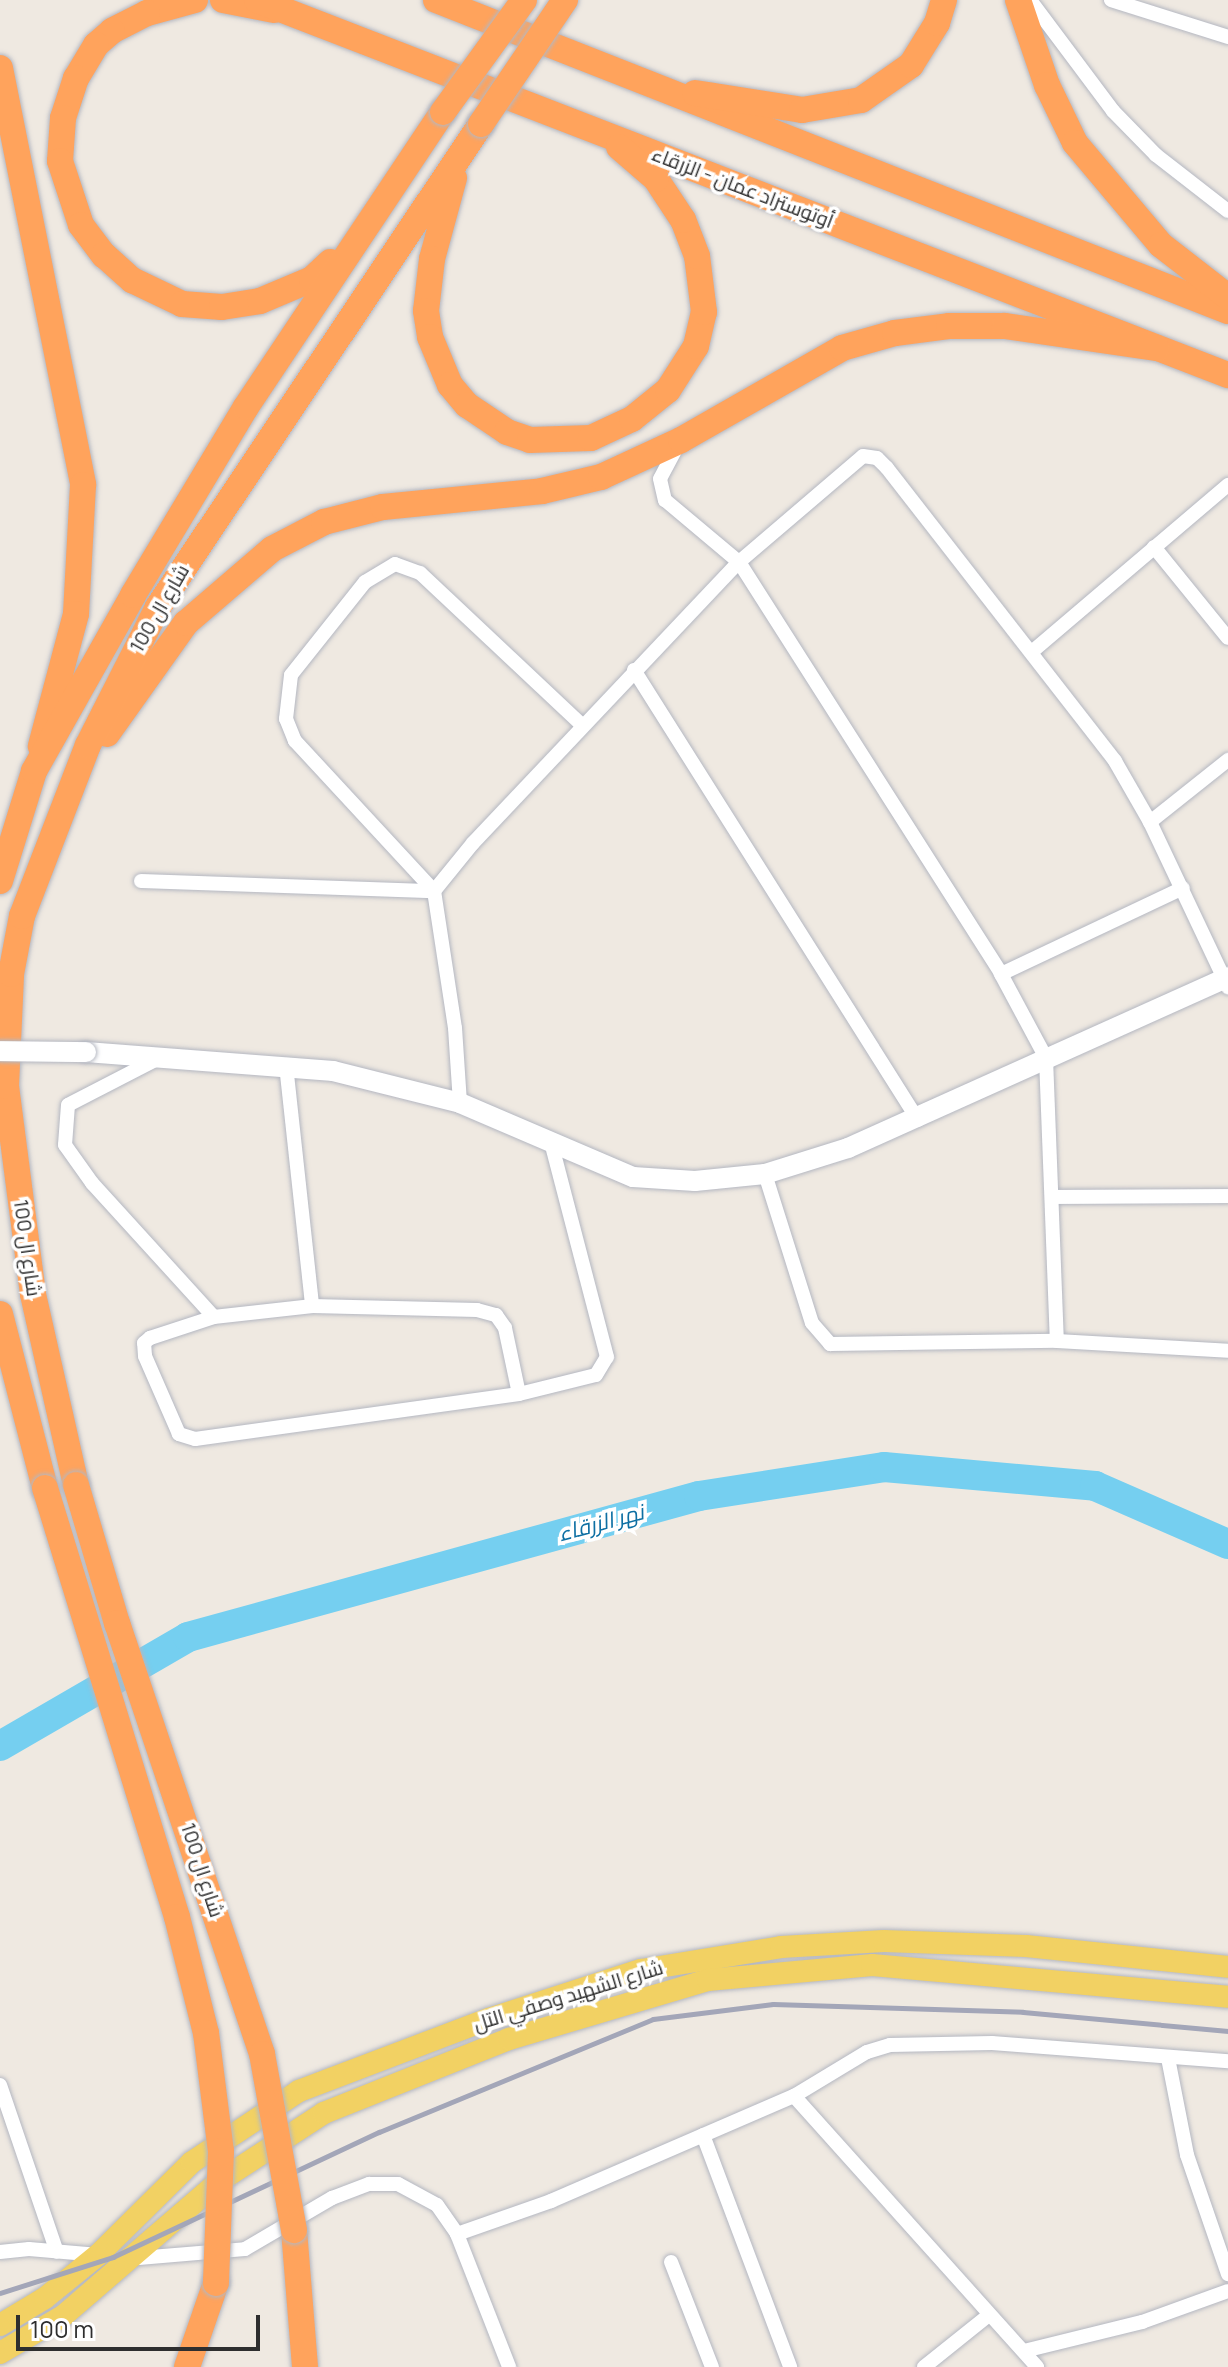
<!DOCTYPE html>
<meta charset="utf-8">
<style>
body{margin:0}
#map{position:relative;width:1228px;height:2367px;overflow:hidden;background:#efe9e1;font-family:Manrope,Cairo,sans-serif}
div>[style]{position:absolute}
.river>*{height:30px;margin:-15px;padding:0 15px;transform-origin:15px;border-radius:15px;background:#75cff0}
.roads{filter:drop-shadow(0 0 2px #b4b7c1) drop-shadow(0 0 2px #b4b7c1)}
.street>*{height:14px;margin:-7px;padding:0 7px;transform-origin:7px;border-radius:7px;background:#fff}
.secondary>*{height:20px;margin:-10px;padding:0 10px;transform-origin:10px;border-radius:10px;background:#fff}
.primary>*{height:22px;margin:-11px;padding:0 11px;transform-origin:11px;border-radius:11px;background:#f2d163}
.highway>*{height:26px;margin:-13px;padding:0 13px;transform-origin:13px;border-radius:13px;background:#ffa35c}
.rail>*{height:5px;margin:-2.5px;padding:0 2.5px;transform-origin:2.5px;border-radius:2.5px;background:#a3a6b8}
.bridges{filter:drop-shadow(0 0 2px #b4b7c1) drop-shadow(0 0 2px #b4b7c1)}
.secondary-bridge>*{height:20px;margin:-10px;padding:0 10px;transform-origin:10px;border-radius:10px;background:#fff}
.highway-bridge>*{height:26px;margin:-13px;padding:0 13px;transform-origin:13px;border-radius:13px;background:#ffa35c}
span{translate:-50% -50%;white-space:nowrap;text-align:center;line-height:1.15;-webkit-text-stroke:7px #fff;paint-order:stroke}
.street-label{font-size:20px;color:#2e2e2e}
.water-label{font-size:22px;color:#0d6fa3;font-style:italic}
.scale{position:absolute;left:16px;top:2315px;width:244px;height:36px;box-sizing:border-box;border:4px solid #2e2e2e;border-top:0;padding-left:10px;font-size:24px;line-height:28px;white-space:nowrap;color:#2e2e2e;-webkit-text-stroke:6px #fff;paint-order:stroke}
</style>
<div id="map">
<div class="river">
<i style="left:0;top:1746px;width:217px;rotate:-30.1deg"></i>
<i style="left:188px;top:1637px;width:530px;rotate:-15.43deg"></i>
<i style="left:699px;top:1496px;width:187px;rotate:-8.9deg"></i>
<i style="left:884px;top:1467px;width:212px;rotate:5.1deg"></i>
<i style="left:1095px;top:1486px;width:145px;rotate:23.6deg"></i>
</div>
<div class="roads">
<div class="street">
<i style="left:1030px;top:0;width:139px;rotate:53.2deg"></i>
<i style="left:1113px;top:111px;width:62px;rotate:45.7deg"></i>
<i style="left:1156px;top:155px;width:91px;rotate:37.9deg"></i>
<i style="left:1111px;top:0;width:123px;rotate:17.5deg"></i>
<i style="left:678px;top:445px;width:38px;rotate:118deg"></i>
<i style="left:660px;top:479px;width:22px;rotate:77deg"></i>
<i style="left:665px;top:500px;width:97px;rotate:40deg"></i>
<i style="left:739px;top:562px;width:488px;rotate:57.5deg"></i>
<i style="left:1001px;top:974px;width:95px;rotate:61.8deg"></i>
<i style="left:1046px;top:1058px;width:283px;rotate:87.8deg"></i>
<i style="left:1154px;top:547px;width:117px;rotate:50.9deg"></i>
<i style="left:1034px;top:650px;width:255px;rotate:-40.4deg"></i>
<i style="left:634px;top:670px;width:532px;rotate:57.74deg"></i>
<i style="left:1150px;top:822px;width:100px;rotate:-38.5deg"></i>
<i style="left:141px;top:881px;width:293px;rotate:2deg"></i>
<i style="left:434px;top:891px;width:205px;rotate:-132.8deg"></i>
<i style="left:295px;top:741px;width:24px;rotate:-112deg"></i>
<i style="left:286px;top:719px;width:44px;rotate:-83.5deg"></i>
<i style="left:291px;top:675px;width:119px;rotate:-51.5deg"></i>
<i style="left:365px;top:582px;width:35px;rotate:-31deg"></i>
<i style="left:395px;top:564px;width:27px;rotate:20deg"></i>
<i style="left:420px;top:573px;width:222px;rotate:43.2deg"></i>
<i style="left:1001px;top:974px;width:201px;rotate:-25.3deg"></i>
<i style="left:159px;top:1058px;width:102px;rotate:152.7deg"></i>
<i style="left:68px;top:1105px;width:40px;rotate:94.3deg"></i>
<i style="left:65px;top:1145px;width:47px;rotate:54.6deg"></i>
<i style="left:92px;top:1183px;width:181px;rotate:47.7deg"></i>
<i style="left:286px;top:1065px;width:242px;rotate:83.8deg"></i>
<i style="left:460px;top:1103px;width:75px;rotate:-93.8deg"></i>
<i style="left:455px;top:1028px;width:139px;rotate:-98.7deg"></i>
<i style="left:434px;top:891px;width:62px;rotate:-50.9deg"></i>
<i style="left:473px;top:843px;width:387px;rotate:-46.6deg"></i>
<i style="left:739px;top:562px;width:163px;rotate:-40.5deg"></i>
<i style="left:863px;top:456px;width:14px;rotate:8deg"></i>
<i style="left:877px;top:458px;width:14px;rotate:45deg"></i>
<i style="left:887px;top:468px;width:371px;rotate:52.1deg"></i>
<i style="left:1115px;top:761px;width:70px;rotate:60.2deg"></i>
<i style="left:1150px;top:822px;width:183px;rotate:64.7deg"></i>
<i style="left:765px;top:1174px;width:156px;rotate:72.5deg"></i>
<i style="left:812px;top:1323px;width:28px;rotate:49deg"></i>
<i style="left:830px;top:1344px;width:227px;rotate:-0.8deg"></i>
<i style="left:1057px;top:1341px;width:171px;rotate:3.3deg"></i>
<i style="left:1055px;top:1197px;width:173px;rotate:-0.3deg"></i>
<i style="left:312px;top:1306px;width:165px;rotate:1.4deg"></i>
<i style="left:477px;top:1310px;width:20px;rotate:15deg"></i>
<i style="left:496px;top:1315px;width:16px;rotate:55deg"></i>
<i style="left:505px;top:1328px;width:67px;rotate:78deg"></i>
<i style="left:519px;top:1394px;width:327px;rotate:172.1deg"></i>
<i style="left:195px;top:1439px;width:17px;rotate:-163deg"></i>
<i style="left:179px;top:1434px;width:85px;rotate:-113.6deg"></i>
<i style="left:145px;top:1356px;width:13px;rotate:-94deg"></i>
<i style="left:144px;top:1343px;width:8px;rotate:-40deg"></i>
<i style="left:150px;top:1338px;width:67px;rotate:-18.2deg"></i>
<i style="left:214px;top:1317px;width:99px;rotate:-6.4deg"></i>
<i style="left:519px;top:1394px;width:79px;rotate:-13.9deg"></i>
<i style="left:596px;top:1375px;width:21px;rotate:-59deg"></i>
<i style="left:607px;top:1357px;width:218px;rotate:-104.6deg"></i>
<i style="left:1168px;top:2058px;width:99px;rotate:78.9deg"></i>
<i style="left:1187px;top:2155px;width:126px;rotate:71deg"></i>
<i style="left:0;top:2085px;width:176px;rotate:71.2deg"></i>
<i style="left:794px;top:2096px;width:364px;rotate:48.1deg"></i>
<i style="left:703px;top:2135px;width:248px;rotate:69.4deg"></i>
<i style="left:457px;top:2234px;width:100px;rotate:-19.3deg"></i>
<i style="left:551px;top:2201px;width:265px;rotate:-23.4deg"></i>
<i style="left:794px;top:2096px;width:85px;rotate:-31.1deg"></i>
<i style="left:867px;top:2052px;width:24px;rotate:-17deg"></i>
<i style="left:890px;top:2045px;width:102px;rotate:-1.1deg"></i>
<i style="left:992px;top:2043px;width:237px;rotate:4.4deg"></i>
<i style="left:0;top:2252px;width:29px;rotate:-6deg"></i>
<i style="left:29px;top:2249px;width:70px;rotate:4.9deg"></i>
<i style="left:127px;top:2259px;width:118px;rotate:-4.8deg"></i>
<i style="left:245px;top:2249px;width:101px;rotate:-30.4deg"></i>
<i style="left:332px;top:2198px;width:40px;rotate:-21deg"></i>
<i style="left:369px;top:2184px;width:29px"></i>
<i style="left:398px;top:2184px;width:44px;rotate:28.3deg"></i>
<i style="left:437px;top:2205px;width:35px;rotate:55deg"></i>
<i style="left:457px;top:2234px;width:143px;rotate:68.6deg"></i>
<i style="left:671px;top:2262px;width:113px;rotate:68.7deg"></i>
<i style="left:1024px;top:2351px;width:122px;rotate:-13.8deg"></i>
<i style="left:1142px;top:2322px;width:91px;rotate:-19.8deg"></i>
<i style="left:924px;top:2367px;width:83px;rotate:-38.7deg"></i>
</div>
<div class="secondary">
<i style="left:86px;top:1052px;width:248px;rotate:4.4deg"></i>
<i style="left:333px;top:1071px;width:131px;rotate:14.1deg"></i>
<i style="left:460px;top:1103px;width:188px;rotate:23.2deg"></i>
<i style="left:633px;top:1177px;width:62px;rotate:3.7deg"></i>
<i style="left:695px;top:1181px;width:70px;rotate:-5.7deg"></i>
<i style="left:765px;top:1174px;width:87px;rotate:-17.4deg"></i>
<i style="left:848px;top:1148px;width:417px;rotate:-24.2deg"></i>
</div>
<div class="primary">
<i style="left:0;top:2325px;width:52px;rotate:-31deg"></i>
<i style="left:45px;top:2298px;width:68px;rotate:-39.1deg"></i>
<i style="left:98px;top:2255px;width:132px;rotate:-44.7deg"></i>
<i style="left:192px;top:2162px;width:128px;rotate:-33.6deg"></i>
<i style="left:299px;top:2091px;width:203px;rotate:-20.8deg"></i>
<i style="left:489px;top:2019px;width:160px;rotate:-17.9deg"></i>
<i style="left:641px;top:1970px;width:142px;rotate:-9.3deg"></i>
<i style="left:781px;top:1947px;width:103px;rotate:-3.3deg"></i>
<i style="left:884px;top:1941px;width:142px;rotate:2deg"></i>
<i style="left:1026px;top:1946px;width:203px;rotate:5.9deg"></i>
<i style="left:0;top:2353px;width:73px;rotate:-30.4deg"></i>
<i style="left:63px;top:2316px;width:205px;rotate:-40.8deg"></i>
<i style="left:218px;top:2182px;width:126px;rotate:-33.1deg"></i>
<i style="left:324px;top:2113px;width:199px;rotate:-21.8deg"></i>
<i style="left:509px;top:2039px;width:208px;rotate:-16.5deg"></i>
<i style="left:708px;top:1980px;width:165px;rotate:-5.2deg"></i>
<i style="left:872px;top:1965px;width:357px;rotate:5.1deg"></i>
</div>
<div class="highway">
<i style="left:195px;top:0;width:50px;rotate:164.8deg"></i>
<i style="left:147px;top:13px;width:39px;rotate:153deg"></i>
<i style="left:112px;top:31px;width:21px;rotate:139deg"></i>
<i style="left:96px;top:45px;width:39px;rotate:121deg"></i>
<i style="left:76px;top:78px;width:42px;rotate:108deg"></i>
<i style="left:63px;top:118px;width:43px;rotate:94deg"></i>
<i style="left:60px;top:161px;width:67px;rotate:71.8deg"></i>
<i style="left:81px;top:225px;width:38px;rotate:53deg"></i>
<i style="left:104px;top:255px;width:38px;rotate:42deg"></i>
<i style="left:132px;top:280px;width:55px;rotate:25.6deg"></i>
<i style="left:182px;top:304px;width:40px;rotate:4.3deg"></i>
<i style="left:222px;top:307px;width:38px;rotate:-9deg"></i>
<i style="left:260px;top:301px;width:56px;rotate:-22.9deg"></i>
<i style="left:312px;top:279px;width:25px;rotate:-43deg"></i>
<i style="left:223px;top:0;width:52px;rotate:11.1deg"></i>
<i style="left:257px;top:0;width:1041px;rotate:21.12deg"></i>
<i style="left:436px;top:0;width:851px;rotate:21.44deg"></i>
<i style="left:1018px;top:0;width:90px;rotate:71.2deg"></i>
<i style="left:1047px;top:85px;width:64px;rotate:64.2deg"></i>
<i style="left:1075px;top:143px;width:133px;rotate:49.9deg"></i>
<i style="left:1161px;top:245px;width:85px;rotate:37.8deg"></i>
<i style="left:0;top:68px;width:425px;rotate:78.7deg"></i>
<i style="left:83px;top:485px;width:129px;rotate:93.1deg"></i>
<i style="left:76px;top:614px;width:137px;rotate:104.9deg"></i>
<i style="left:695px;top:93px;width:108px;rotate:9deg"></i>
<i style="left:802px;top:110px;width:60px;rotate:-9.6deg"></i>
<i style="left:861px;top:100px;width:61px;rotate:-35deg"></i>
<i style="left:911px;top:65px;width:49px;rotate:-58.2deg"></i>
<i style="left:937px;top:23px;width:24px;rotate:-73deg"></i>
<i style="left:454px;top:178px;width:84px;rotate:105.2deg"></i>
<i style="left:432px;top:259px;width:52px;rotate:96.6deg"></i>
<i style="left:426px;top:311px;width:26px;rotate:81deg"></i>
<i style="left:430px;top:337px;width:52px;rotate:67.4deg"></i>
<i style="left:450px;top:385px;width:26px;rotate:50deg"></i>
<i style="left:467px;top:405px;width:48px;rotate:34deg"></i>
<i style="left:507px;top:432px;width:24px;rotate:19deg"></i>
<i style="left:530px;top:440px;width:61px;rotate:-1.9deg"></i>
<i style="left:591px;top:438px;width:45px;rotate:-24.9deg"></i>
<i style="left:632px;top:419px;width:46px;rotate:-38.9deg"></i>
<i style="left:668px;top:390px;width:52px;rotate:-57.5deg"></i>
<i style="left:696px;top:346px;width:35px;rotate:-77deg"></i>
<i style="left:704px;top:312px;width:56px;rotate:-97.1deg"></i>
<i style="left:697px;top:256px;width:39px;rotate:-111deg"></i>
<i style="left:683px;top:220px;width:49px;rotate:-123.4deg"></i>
<i style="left:656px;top:179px;width:49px;rotate:-139.1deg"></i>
<i style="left:107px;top:734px;width:136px;rotate:-54.6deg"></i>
<i style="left:186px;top:623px;width:113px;rotate:-40.7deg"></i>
<i style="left:272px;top:549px;width:59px;rotate:-27.4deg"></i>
<i style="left:324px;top:522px;width:61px;rotate:-14.3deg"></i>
<i style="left:383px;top:507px;width:160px;rotate:-5.7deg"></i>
<i style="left:542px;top:491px;width:61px;rotate:-13.3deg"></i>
<i style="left:601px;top:477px;width:88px;rotate:-24.8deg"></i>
<i style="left:681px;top:440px;width:185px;rotate:-29.7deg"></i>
<i style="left:842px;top:348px;width:55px;rotate:-15.8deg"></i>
<i style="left:895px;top:333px;width:54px;rotate:-7.4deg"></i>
<i style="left:949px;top:326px;width:56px"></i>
<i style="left:1005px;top:326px;width:153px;rotate:8.3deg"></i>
<i style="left:0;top:881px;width:115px;rotate:-72.8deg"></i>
<i style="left:34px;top:771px;width:202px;rotate:-60.6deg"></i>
<i style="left:133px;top:595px;width:219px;rotate:-59deg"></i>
<i style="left:246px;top:407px;width:355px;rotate:-56.3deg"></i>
<i style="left:0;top:1314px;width:180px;rotate:75.5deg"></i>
<i style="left:76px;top:1485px;width:196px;rotate:-102.7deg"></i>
<i style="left:33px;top:1294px;width:210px;rotate:-97.4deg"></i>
<i style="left:6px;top:1086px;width:112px;rotate:-87.4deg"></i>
<i style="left:11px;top:974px;width:59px;rotate:-79.3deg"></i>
<i style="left:22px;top:916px;width:183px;rotate:-68.9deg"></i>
<i style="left:88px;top:745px;width:155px;rotate:-63.1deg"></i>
<i style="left:158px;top:607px;width:581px;rotate:-56.23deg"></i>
<i style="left:294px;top:2230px;width:137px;rotate:85.4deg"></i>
<i style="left:187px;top:2367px;width:89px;rotate:-71deg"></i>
</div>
</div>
<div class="rail">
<i style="left:0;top:2293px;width:119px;rotate:-17.7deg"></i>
<i style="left:113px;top:2257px;width:294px;rotate:-25.2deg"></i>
<i style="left:379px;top:2132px;width:296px;rotate:-22.4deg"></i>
<i style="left:653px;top:2019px;width:121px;rotate:-7.1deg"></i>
<i style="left:773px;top:2004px;width:250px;rotate:1.8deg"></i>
<i style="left:1023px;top:2012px;width:206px;rotate:5.3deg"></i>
</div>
<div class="bridges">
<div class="secondary-bridge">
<i style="left:0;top:1051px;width:86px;rotate:0.7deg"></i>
</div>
<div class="highway-bridge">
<i style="left:443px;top:112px;width:138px;rotate:-54.1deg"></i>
<i style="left:481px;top:124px;width:150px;rotate:-55.9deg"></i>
<i style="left:76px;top:1485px;width:144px;rotate:73.5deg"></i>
<i style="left:117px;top:1623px;width:455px;rotate:71.4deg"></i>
<i style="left:262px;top:2054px;width:179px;rotate:79.7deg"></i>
<i style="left:45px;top:1488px;width:449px;rotate:72.9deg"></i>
<i style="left:177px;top:1917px;width:120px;rotate:76deg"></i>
<i style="left:206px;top:2033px;width:119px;rotate:82.8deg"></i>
<i style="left:221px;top:2151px;width:132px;rotate:92.2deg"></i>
</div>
</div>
<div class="street-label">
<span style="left:743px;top:187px;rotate:21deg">أوتوستراد عمان - الزرقاء</span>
<span style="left:159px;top:608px;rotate:-60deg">شارع ال 100</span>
<span style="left:28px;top:1248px;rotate:82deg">شارع ال 100</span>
<span style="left:203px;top:1870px;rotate:72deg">شارع ال 100</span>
<span style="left:568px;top:1995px;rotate:-17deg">شارع الشهيد وصفي التل</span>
</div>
<div class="water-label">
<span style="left:601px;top:1523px;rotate:-15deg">نهر الزرقاء</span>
</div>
<div class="scale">100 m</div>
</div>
